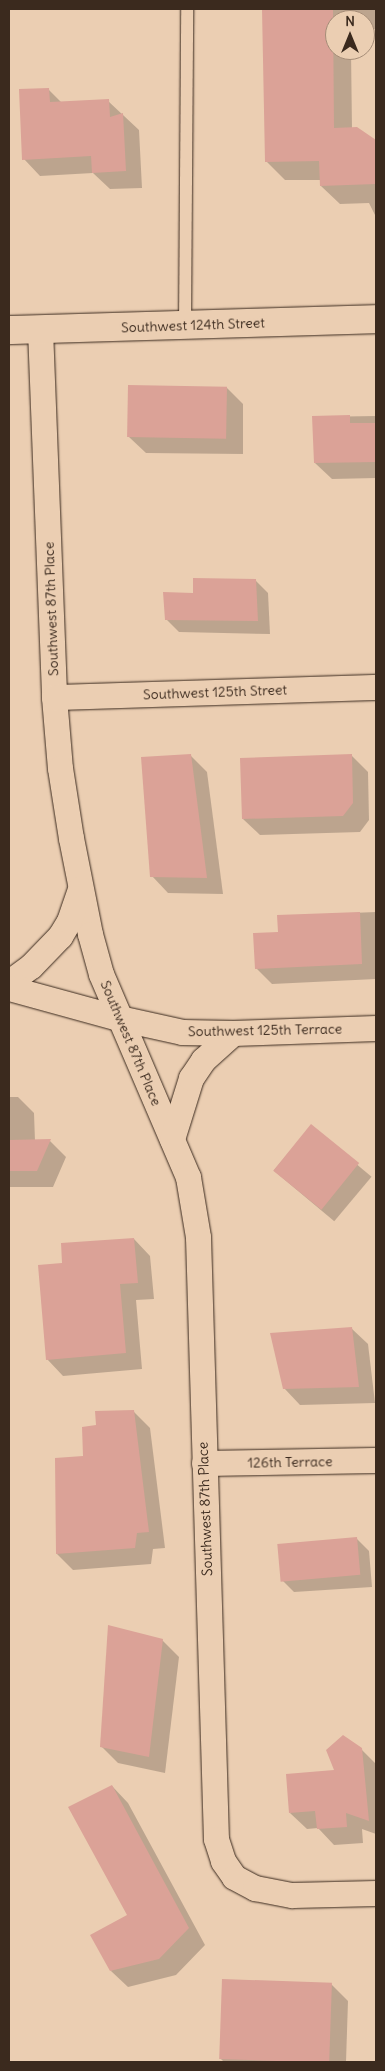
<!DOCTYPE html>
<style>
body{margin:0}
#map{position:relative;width:385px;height:2071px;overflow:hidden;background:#ebceb2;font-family:Delius,sans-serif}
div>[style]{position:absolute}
.shadow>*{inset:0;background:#0003;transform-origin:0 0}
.building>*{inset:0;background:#dba297;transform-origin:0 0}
.roads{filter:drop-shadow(0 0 1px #3b2a1e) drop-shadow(0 0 1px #3b2a1e)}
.lane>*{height:12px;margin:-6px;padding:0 6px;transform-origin:6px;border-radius:6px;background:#ebceb2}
.street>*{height:25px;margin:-12.5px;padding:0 12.5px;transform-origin:12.5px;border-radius:12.5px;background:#ebceb2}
.secondary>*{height:28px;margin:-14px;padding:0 14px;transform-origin:14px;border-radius:14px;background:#ebceb2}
span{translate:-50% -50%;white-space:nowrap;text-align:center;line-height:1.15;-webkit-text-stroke:4px #ebceb2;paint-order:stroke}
.street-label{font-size:14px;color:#3b2a1e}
.frame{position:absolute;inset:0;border:10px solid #3b2a1e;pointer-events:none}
.north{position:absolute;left:325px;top:10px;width:50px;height:50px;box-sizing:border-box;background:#ebceb2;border:1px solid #a58c77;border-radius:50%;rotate:0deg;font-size:14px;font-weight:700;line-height:20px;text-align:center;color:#3b2a1e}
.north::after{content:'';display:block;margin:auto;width:18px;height:22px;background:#3b2a1e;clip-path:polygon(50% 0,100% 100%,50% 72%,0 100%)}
</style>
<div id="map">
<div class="shadow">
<i style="clip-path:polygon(263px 9px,376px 9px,376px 29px,365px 29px,365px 20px,335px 20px,335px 50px,351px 50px,352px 129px,376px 141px,376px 217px,369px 203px,340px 204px,321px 186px,321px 180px,285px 180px,266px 161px)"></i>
<i style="clip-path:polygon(48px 89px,62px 103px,108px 101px,139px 130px,142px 188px,110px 189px,93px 173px,40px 176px,24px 159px)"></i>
<i style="clip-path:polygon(226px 387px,243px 404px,243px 454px,146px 453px,129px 437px)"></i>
<i style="clip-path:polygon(376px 416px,376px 478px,332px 479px,315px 463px,313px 417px)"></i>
<i style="clip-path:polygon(255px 580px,268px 593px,270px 634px,179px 632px,166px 619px)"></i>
<i style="clip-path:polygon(190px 755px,207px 772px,223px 894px,168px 893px,152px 876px)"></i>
<i style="clip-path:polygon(351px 755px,368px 772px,369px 820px,360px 832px,260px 835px,243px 819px)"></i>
<i style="clip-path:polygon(376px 912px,376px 979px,272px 984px,256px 968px,279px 933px,278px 916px)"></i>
<i style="clip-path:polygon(9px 1097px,18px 1097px,34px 1113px,35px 1141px,50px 1141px,66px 1157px,53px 1187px,9px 1187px)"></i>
<i style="left:311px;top:1126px;width:79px;height:58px;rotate:40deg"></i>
<i style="clip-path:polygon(134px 1239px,150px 1256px,154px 1299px,136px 1300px,142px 1369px,63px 1376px,47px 1359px,64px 1264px)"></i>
<i style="clip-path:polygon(351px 1328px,368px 1344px,375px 1403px,300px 1405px,284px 1388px)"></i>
<i style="clip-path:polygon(133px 1411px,150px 1428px,165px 1548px,153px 1549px,151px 1564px,73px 1570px,57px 1554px,98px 1426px)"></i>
<i style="clip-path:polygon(356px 1538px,369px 1551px,372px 1587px,294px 1592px,281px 1579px)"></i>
<i style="clip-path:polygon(162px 1640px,179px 1657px,165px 1773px,118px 1763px,101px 1746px)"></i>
<i style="clip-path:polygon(361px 1749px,376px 1764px,376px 1834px,362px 1829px,363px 1843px,334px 1845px,318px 1828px,307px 1829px,290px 1813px)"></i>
<i style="clip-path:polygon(112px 1786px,128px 1803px,205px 1945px,176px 1975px,128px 1987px,111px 1971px,129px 1916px)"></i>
<i style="clip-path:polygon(331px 1984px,348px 2001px,346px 2062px,224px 2062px,220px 2058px)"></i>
</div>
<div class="building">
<i style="clip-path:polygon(262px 9px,333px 9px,334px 128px,357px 127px,376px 140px,376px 184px,320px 186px,319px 161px,265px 162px)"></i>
<i style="clip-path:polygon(49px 88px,50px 102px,109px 99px,110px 117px,123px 113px,126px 171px,92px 173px,91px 156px,22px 160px,19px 89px)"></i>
<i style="left:128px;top:385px;width:99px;height:52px;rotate:1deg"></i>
<i style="clip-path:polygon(350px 415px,350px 423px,376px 423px,376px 462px,314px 463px,312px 416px)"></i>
<i style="clip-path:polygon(193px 578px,256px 579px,258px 621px,165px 620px,163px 592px,193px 593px)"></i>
<i style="clip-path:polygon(191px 754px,207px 878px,150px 877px,141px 757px)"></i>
<i style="clip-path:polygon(352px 754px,353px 803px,343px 816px,242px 819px,240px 758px)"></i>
<i style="clip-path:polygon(360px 912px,362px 964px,255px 969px,253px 933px,278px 932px,277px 915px)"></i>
<i style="left:311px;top:1124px;width:62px;height:60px;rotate:39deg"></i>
<i style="clip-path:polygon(51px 1139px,37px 1171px,9px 1171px,9px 1140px)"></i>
<i style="clip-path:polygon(134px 1238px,138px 1283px,120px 1284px,126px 1353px,46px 1360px,38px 1265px,62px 1263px,61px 1243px)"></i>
<i style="clip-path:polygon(352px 1327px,359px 1387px,283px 1389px,270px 1333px)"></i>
<i style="clip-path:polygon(134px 1410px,149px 1532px,137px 1533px,135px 1548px,56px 1554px,55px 1458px,83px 1456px,82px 1427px,96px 1425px,95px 1411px)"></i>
<i style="left:357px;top:1537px;width:38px;height:80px;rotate:85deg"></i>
<i style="clip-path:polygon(108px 1625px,163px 1639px,149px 1757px,100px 1747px)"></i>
<i style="clip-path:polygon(343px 1735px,362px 1748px,369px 1821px,346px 1813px,347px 1827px,317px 1829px,315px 1811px,289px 1813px,286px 1774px,334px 1770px,326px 1750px)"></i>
<i style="clip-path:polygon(112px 1785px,189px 1928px,159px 1959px,110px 1971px,90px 1935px,127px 1915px,68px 1807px)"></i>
<i style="left:222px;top:1979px;width:110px;height:80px;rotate:2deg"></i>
</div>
<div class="roads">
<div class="lane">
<i style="left:185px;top:325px;width:316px;rotate:-89.6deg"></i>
</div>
<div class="street">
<i style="left:40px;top:329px;width:368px;rotate:87.8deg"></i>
<i style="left:54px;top:697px;width:71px;rotate:85.2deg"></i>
<i style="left:60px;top:768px;width:71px;rotate:81.1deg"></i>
<i style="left:71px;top:838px;width:98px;rotate:78.8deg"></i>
<i style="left:90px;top:934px;width:41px;rotate:74.6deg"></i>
<i style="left:101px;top:974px;width:221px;rotate:66.8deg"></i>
<i style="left:188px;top:1177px;width:61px;rotate:80.5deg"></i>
<i style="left:198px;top:1237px;width:602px;rotate:88.29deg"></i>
<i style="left:216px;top:1839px;width:23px;rotate:72deg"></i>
<i style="left:223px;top:1861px;width:19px;rotate:55deg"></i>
<i style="left:234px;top:1877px;width:24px;rotate:28deg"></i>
<i style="left:255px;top:1888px;width:38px;rotate:11deg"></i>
<i style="left:292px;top:1895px;width:84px;rotate:-1.4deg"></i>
<i style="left:54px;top:697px;width:322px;rotate:-1.8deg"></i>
<i style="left:9px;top:982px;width:27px;rotate:-36deg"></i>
<i style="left:31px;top:966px;width:42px;rotate:-46deg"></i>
<i style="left:60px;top:936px;width:17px;rotate:-59deg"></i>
<i style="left:69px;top:921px;width:34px;rotate:-71deg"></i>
<i style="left:9px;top:988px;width:114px;rotate:15.3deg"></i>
<i style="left:119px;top:1018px;width:65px;rotate:12.5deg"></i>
<i style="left:182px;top:1032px;width:51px;rotate:1.1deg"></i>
<i style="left:233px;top:1033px;width:143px;rotate:-2deg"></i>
<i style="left:172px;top:1139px;width:64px;rotate:-72.7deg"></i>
<i style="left:191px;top:1078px;width:22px;rotate:-56deg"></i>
<i style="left:203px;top:1060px;width:40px;rotate:-42deg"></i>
<i style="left:204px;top:1463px;width:172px;rotate:-1deg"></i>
</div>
<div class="secondary">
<i style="left:9px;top:330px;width:367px;rotate:-1.7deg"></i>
</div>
</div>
<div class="street-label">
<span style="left:193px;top:325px;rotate:-2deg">Southwest 124th Street</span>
<span style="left:51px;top:609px;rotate:-92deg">Southwest 87th Place</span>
<span style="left:215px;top:692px;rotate:-2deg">Southwest 125th Street</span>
<span style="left:265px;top:1030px;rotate:-1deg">Southwest 125th Terrace</span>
<span style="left:131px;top:1043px;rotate:67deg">Southwest 87th Place</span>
<span style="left:290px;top:1462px;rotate:-1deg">126th Terrace</span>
<span style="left:205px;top:1509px;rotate:-92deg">Southwest 87th Place</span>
</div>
<div class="frame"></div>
<div class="north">N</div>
</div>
